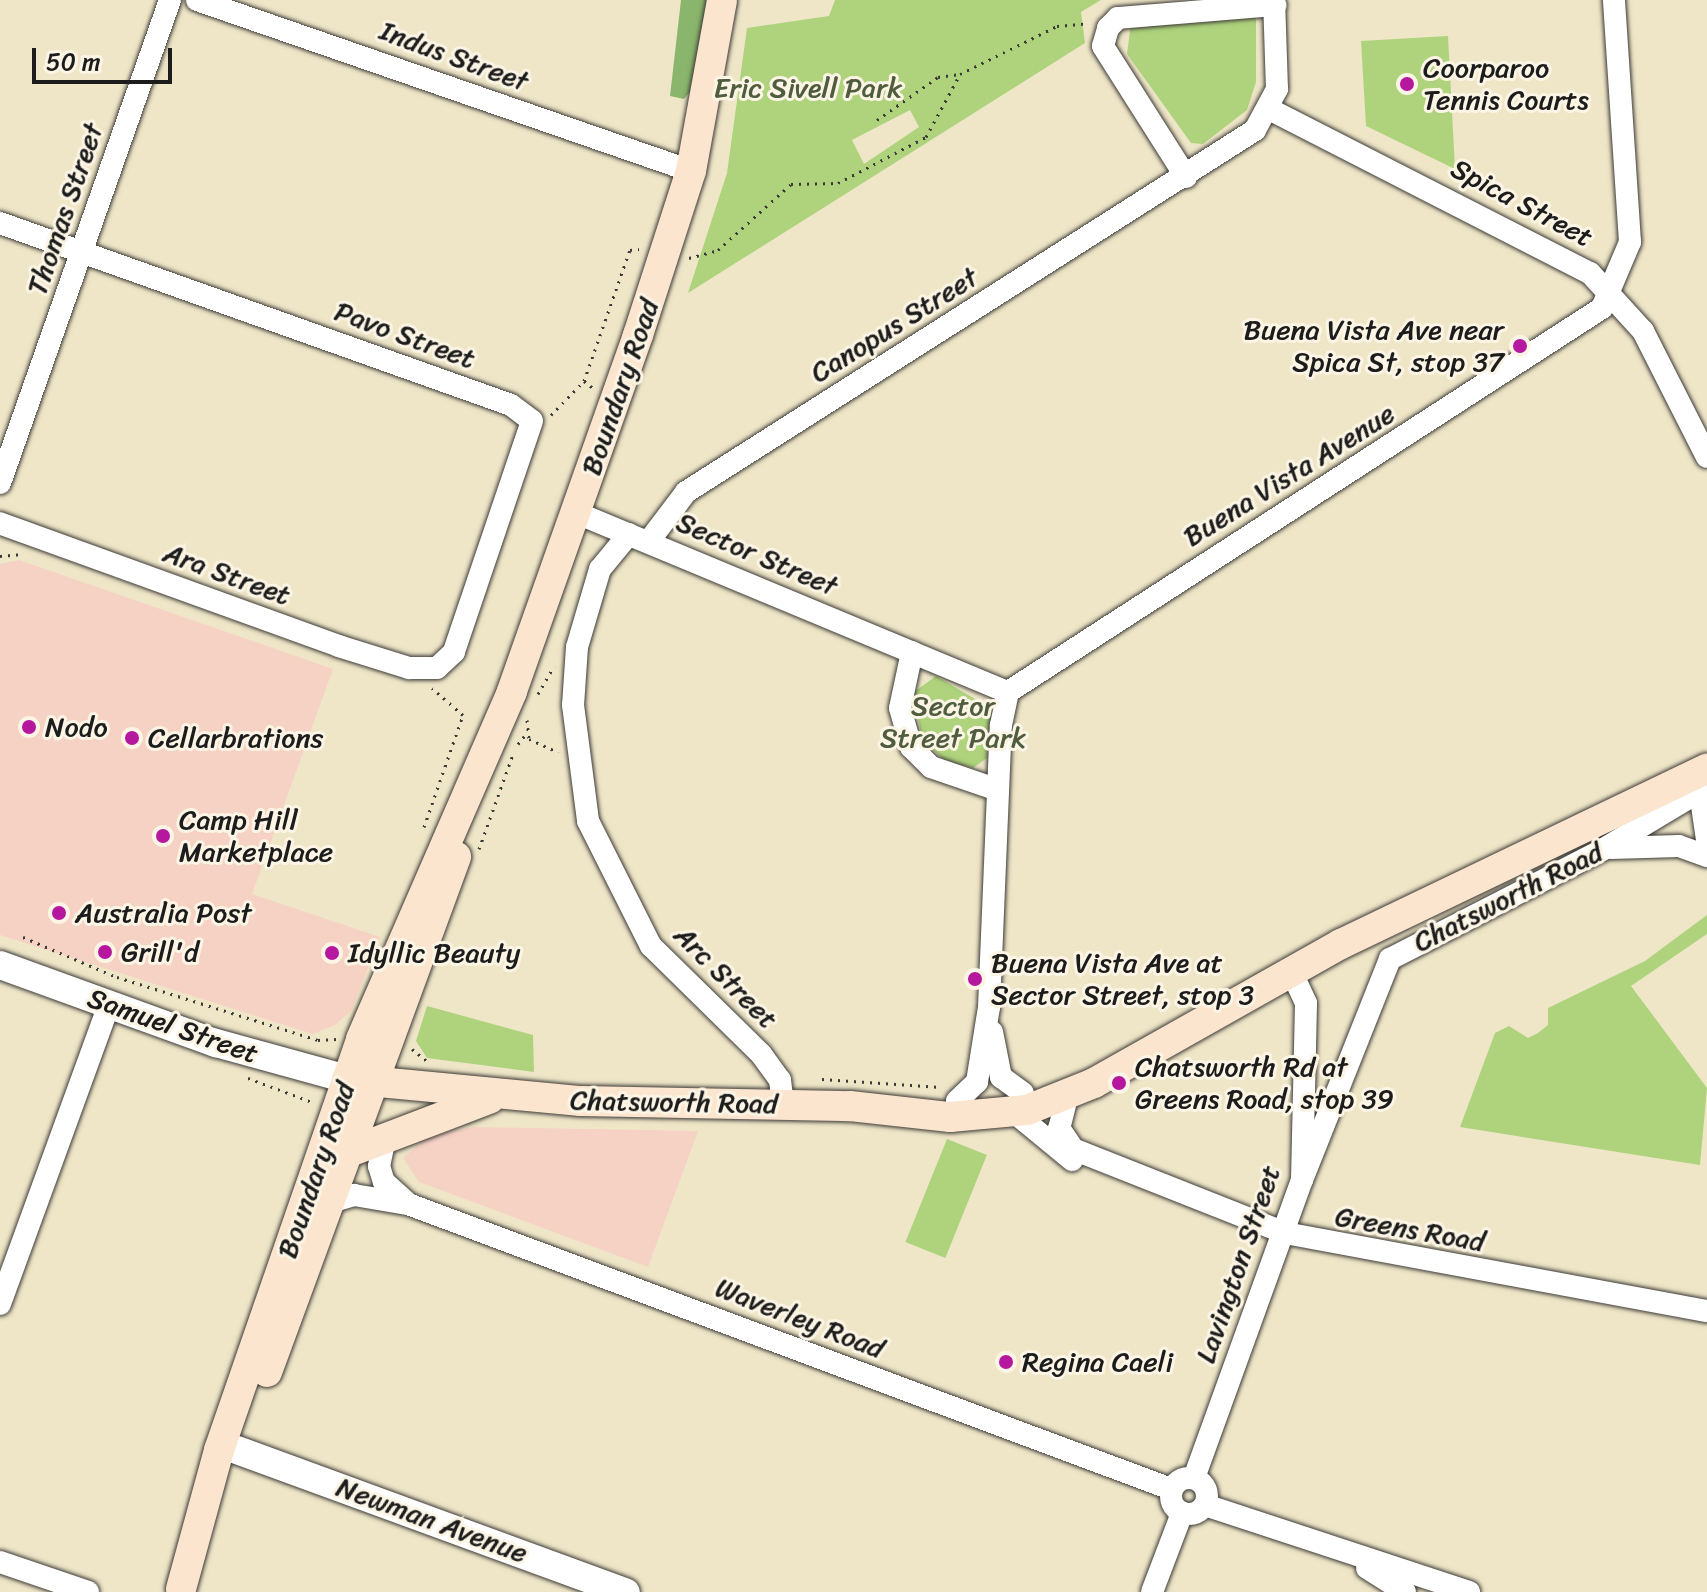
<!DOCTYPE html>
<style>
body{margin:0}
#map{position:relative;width:1707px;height:1592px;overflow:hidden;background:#efe6c8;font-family:Sriracha,sans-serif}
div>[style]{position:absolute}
.built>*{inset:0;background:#f6d2c5}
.green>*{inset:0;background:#aed37c;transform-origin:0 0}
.forest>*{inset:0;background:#8ab56c}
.path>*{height:3px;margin-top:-1.5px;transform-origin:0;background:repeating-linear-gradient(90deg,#3c3a36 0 2px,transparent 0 8px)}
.roads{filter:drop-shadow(0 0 2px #3c3a36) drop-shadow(0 0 2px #3c3a36)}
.minor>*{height:22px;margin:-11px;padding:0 11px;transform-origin:11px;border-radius:11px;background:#fff}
.minor>.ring{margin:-11px;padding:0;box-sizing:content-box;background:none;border:22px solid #fff;border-radius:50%}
.tertiary>*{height:28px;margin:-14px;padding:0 14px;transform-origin:14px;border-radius:14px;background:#fff}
.secondary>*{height:30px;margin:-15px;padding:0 15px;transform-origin:15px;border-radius:15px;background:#fce5cf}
.dots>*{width:22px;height:22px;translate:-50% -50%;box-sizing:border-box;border:4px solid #fcf5e5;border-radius:50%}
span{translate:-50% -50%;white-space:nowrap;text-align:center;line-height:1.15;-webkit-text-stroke:6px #fcf5e5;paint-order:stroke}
.street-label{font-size:28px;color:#1c1c1c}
.poi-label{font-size:28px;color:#1c1c1c}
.left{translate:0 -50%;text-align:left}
.right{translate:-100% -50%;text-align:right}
.park-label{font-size:28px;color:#4f5c3e}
.scale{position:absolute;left:32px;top:48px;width:140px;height:36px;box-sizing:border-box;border:4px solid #1c1c1c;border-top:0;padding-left:10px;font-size:24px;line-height:28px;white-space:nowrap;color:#1c1c1c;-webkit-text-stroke:6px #fcf5e5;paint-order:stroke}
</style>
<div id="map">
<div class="built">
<i style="clip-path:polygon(19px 560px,333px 669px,252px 894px,380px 937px,351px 1011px,335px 1025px,313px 1034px,0 935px,0 564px)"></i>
<i style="clip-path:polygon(474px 1127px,698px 1131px,648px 1267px,419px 1182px,403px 1158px,430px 1135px)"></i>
</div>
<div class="green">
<i style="clip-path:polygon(evenodd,835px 0,1101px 0,1081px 12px,1085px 43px,688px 293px,727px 173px,747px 28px,829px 16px,835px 0,910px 110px,919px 127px,864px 164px,852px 140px,910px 110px)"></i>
<i style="clip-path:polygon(1256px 17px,1256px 82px,1247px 110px,1203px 144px,1191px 143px,1127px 54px,1131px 23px)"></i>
<i style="clip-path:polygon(1448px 36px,1455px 169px,1366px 126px,1361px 41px)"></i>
<i style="clip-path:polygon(936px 676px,992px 709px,987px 758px,973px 768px,944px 760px,922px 740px,914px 692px)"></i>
<i style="clip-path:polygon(1707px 915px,1707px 934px,1631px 986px,1707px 1088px,1700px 1165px,1460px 1127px,1495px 1033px,1509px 1026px,1528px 1038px,1538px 1033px,1548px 1025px,1548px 1008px,1645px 961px)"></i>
<i style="clip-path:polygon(427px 1006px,533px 1035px,534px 1072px,427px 1058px,416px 1041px)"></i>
<i style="left:947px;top:1139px;width:43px;height:111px;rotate:22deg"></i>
</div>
<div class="forest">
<i style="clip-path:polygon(681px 0,708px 0,694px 87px,684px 99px,670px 96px)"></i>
</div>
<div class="path">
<i style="left:877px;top:120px;width:75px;rotate:-35.2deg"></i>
<i style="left:938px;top:77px;width:22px;rotate:-8deg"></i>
<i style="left:689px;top:258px;width:30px;rotate:-15deg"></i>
<i style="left:718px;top:250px;width:98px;rotate:-42.1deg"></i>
<i style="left:791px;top:184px;width:47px;rotate:-1.2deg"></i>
<i style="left:838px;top:183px;width:99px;rotate:-27.6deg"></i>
<i style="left:926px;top:137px;width:72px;rotate:-61.6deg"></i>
<i style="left:960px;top:74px;width:108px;rotate:-26.3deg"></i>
<i style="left:1057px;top:26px;width:32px;rotate:-5deg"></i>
<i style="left:584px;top:381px;width:139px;rotate:-70.7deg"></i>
<i style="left:630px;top:250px;width:9px;rotate:-6deg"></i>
<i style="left:551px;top:415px;width:47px;rotate:-45.9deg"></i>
<i style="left:584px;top:381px;width:11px;rotate:38deg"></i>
<i style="left:0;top:556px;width:23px;rotate:-5deg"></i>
<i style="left:538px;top:694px;width:32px;rotate:-60deg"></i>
<i style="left:527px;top:720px;width:19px;rotate:84deg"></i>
<i style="left:529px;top:739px;width:32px;rotate:24deg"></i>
<i style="left:518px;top:744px;width:13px;rotate:-51deg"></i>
<i style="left:424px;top:827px;width:119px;rotate:-70.8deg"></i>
<i style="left:463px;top:715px;width:41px;rotate:-138.9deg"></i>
<i style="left:479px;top:849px;width:101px;rotate:-70.3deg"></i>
<i style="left:23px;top:937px;width:102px;rotate:23.1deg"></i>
<i style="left:117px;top:977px;width:211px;rotate:17.4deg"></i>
<i style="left:318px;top:1040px;width:19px;rotate:-3deg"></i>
<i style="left:412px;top:1049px;width:19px;rotate:39deg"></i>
<i style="left:248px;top:1078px;width:68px;rotate:20.6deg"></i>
<i style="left:822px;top:1079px;width:119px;rotate:3.8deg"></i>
</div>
<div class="roads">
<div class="minor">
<i style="left:197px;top:0;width:523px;rotate:19.09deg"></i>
<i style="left:1271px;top:110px;width:358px;rotate:27.1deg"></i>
<i style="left:1590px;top:273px;width:79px;rotate:47.6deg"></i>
<i style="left:1643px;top:331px;width:141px;rotate:63.1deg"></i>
<i style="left:1186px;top:177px;width:155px;rotate:-122.4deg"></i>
<i style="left:1103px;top:46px;width:19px;rotate:-74deg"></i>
<i style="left:1108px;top:28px;width:14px;rotate:-45deg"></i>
<i style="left:1118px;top:18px;width:158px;rotate:-4.7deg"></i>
<i style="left:0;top:223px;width:542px;rotate:19.6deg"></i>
<i style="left:511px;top:405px;width:26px;rotate:37deg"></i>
<i style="left:532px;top:421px;width:244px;rotate:108.7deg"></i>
<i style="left:454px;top:652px;width:23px;rotate:137deg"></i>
<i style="left:437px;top:668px;width:28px;rotate:180deg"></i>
<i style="left:409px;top:668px;width:73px;rotate:-162.6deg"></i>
<i style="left:339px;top:646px;width:361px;rotate:-160.1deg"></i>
<i style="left:0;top:483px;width:512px;rotate:-70.61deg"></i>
<i style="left:577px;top:513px;width:467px;rotate:22.6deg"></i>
<i style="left:629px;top:534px;width:45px;rotate:129.6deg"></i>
<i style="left:600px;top:569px;width:81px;rotate:106.4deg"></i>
<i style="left:577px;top:647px;width:58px;rotate:93.9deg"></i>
<i style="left:573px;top:705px;width:117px;rotate:82.6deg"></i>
<i style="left:588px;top:821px;width:140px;rotate:63.3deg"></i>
<i style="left:651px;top:946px;width:154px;rotate:44.5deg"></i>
<i style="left:761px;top:1054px;width:32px;rotate:54deg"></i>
<i style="left:780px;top:1080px;width:23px;rotate:83deg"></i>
<i style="left:649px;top:541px;width:61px;rotate:-52.9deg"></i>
<i style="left:686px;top:492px;width:674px;rotate:-32.46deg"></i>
<i style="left:1255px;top:130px;width:47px;rotate:-61.8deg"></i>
<i style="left:1277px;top:89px;width:89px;rotate:-91.9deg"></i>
<i style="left:912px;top:652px;width:57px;rotate:102.1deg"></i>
<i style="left:900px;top:708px;width:41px;rotate:74.2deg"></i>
<i style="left:911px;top:747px;width:28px;rotate:45deg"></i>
<i style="left:931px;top:767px;width:71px;rotate:18.9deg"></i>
<i style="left:1700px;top:792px;width:49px;rotate:81.7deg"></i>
<i style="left:1611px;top:848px;width:68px;rotate:-1.7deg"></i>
<i style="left:1679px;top:846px;width:30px;rotate:20deg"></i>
<i style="left:992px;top:1032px;width:46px;rotate:78.7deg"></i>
<i style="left:1001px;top:1077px;width:27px;rotate:36deg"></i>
<i style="left:1067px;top:1097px;width:32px;rotate:104deg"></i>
<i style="left:1059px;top:1128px;width:25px;rotate:56deg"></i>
<i style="left:1073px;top:1149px;width:228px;rotate:21.6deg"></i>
<i style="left:1285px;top:1233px;width:429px;rotate:10.5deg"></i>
<i style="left:957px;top:1101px;width:28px;rotate:-44deg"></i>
<i style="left:977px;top:1082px;width:76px;rotate:-80.9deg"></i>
<i style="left:989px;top:1007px;width:282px;rotate:-87.6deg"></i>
<i style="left:1001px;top:725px;width:34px;rotate:-78deg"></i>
<i style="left:1008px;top:692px;width:707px;rotate:-32.88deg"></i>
<i style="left:1602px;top:308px;width:72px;rotate:-67deg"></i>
<i style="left:1630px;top:242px;width:243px;rotate:-93.8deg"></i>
<i style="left:1015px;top:1113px;width:74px;rotate:39.5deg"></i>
<i style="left:385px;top:1138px;width:29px;rotate:102deg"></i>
<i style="left:379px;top:1166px;width:17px;rotate:73deg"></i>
<i style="left:384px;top:1182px;width:31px;rotate:42deg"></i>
<i style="left:1302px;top:1180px;width:238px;rotate:-68.3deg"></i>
<i style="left:1390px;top:959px;width:238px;rotate:-27.2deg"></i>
<i style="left:1602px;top:850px;width:122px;rotate:-31deg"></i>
<i style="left:334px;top:1201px;width:21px;rotate:-17deg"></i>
<i style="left:354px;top:1195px;width:55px;rotate:9.5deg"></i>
<i style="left:408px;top:1204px;width:814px;rotate:20.48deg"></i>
<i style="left:0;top:1304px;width:319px;rotate:-70deg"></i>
<i class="ring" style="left:1171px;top:1478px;width:14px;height:14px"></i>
<i style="left:1194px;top:1478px;width:317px;rotate:-70.1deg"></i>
<i style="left:1302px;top:1180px;width:177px;rotate:-88.7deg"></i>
<i style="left:1306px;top:1003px;width:35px;rotate:-115deg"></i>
<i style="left:1205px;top:1505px;width:278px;rotate:18.2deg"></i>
<i style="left:0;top:1562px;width:93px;rotate:18.8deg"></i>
<i style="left:1367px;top:1568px;width:45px;rotate:32.3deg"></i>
<i style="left:1152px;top:1592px;width:85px;rotate:-69.2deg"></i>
</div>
<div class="tertiary">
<i style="left:0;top:965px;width:230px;rotate:19.9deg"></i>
<i style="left:216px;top:1043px;width:136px;rotate:15.4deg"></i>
<i style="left:237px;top:1450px;width:414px;rotate:20.1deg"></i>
</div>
<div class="secondary">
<i style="left:347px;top:1079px;width:235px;rotate:5.4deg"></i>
<i style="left:581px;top:1101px;width:269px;rotate:1.1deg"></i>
<i style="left:850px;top:1106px;width:101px;rotate:6.3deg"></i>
<i style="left:950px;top:1117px;width:77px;rotate:-5.2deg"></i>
<i style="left:1027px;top:1110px;width:72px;rotate:-21.9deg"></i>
<i style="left:1094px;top:1083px;width:283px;rotate:-29.4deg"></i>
<i style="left:1341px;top:944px;width:406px;rotate:-25.6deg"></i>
<i style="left:352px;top:1151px;width:147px;rotate:-20.8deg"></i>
<i style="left:267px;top:1372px;width:549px;rotate:-69.85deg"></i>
<i style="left:181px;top:1589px;width:144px;rotate:-74.7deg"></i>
<i style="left:219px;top:1450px;width:435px;rotate:-70.9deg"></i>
<i style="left:361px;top:1039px;width:379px;rotate:-66.5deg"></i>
<i style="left:512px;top:691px;width:378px;rotate:-70.5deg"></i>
<i style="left:638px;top:335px;width:172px;rotate:-72.1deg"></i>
<i style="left:691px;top:171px;width:174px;rotate:-79.7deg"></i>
</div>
</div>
<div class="dots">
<i style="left:1407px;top:84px;background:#b5179e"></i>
<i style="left:1520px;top:346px;background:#b5179e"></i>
<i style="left:29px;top:727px;background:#b5179e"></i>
<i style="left:132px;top:738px;background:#b5179e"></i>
<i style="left:163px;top:836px;background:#b5179e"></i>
<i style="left:59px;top:913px;background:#b5179e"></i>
<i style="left:105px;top:952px;background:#b5179e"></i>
<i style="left:332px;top:953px;background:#b5179e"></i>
<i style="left:975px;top:979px;background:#b5179e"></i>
<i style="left:1119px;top:1083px;background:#b5179e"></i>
<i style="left:1006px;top:1362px;background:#b5179e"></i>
</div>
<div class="street-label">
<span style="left:454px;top:56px;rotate:20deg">Indus Street</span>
<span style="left:1522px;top:203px;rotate:28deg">Spica Street</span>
<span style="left:65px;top:209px;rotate:-71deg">Thomas Street</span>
<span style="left:894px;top:325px;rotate:-32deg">Canopus Street</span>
<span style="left:405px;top:335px;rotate:20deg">Pavo Street</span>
<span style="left:620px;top:387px;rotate:-71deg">Boundary Road</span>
<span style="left:1289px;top:475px;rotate:-32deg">Buena Vista Avenue</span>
<span style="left:757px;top:554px;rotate:23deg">Sector Street</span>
<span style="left:227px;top:574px;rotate:20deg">Ara Street</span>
<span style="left:1508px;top:897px;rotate:-27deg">Chatsworth Road</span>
<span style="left:726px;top:977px;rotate:45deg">Arc Street</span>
<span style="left:173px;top:1026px;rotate:19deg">Samuel Street</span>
<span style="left:674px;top:1102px;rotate:1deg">Chatsworth Road</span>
<span style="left:316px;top:1170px;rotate:-71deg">Boundary Road</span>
<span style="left:1410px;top:1229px;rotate:10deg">Greens Road</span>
<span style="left:1238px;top:1264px;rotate:-71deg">Lavington Street</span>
<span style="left:800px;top:1318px;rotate:21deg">Waverley Road</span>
<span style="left:432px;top:1520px;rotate:20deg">Newman Avenue</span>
</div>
<div class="poi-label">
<span class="left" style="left:1423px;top:84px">Coorparoo<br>Tennis Courts</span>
<span class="right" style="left:1504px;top:346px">Buena Vista Ave near<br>Spica St, stop 37</span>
<span class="left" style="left:45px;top:727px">Nodo</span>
<span class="left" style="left:148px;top:738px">Cellarbrations</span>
<span class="left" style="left:179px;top:836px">Camp Hill<br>Marketplace</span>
<span class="left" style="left:75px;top:913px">Australia Post</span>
<span class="left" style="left:121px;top:952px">Grill'd</span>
<span class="left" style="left:348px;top:953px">Idyllic Beauty</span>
<span class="left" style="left:991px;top:979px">Buena Vista Ave at<br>Sector Street, stop 3</span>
<span class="left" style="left:1135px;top:1083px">Chatsworth Rd at<br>Greens Road, stop 39</span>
<span class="left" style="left:1022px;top:1362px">Regina Caeli</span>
</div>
<div class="park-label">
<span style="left:808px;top:88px">Eric Sivell Park</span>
<span style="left:953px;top:722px">Sector<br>Street Park</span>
</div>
<div class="scale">50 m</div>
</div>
